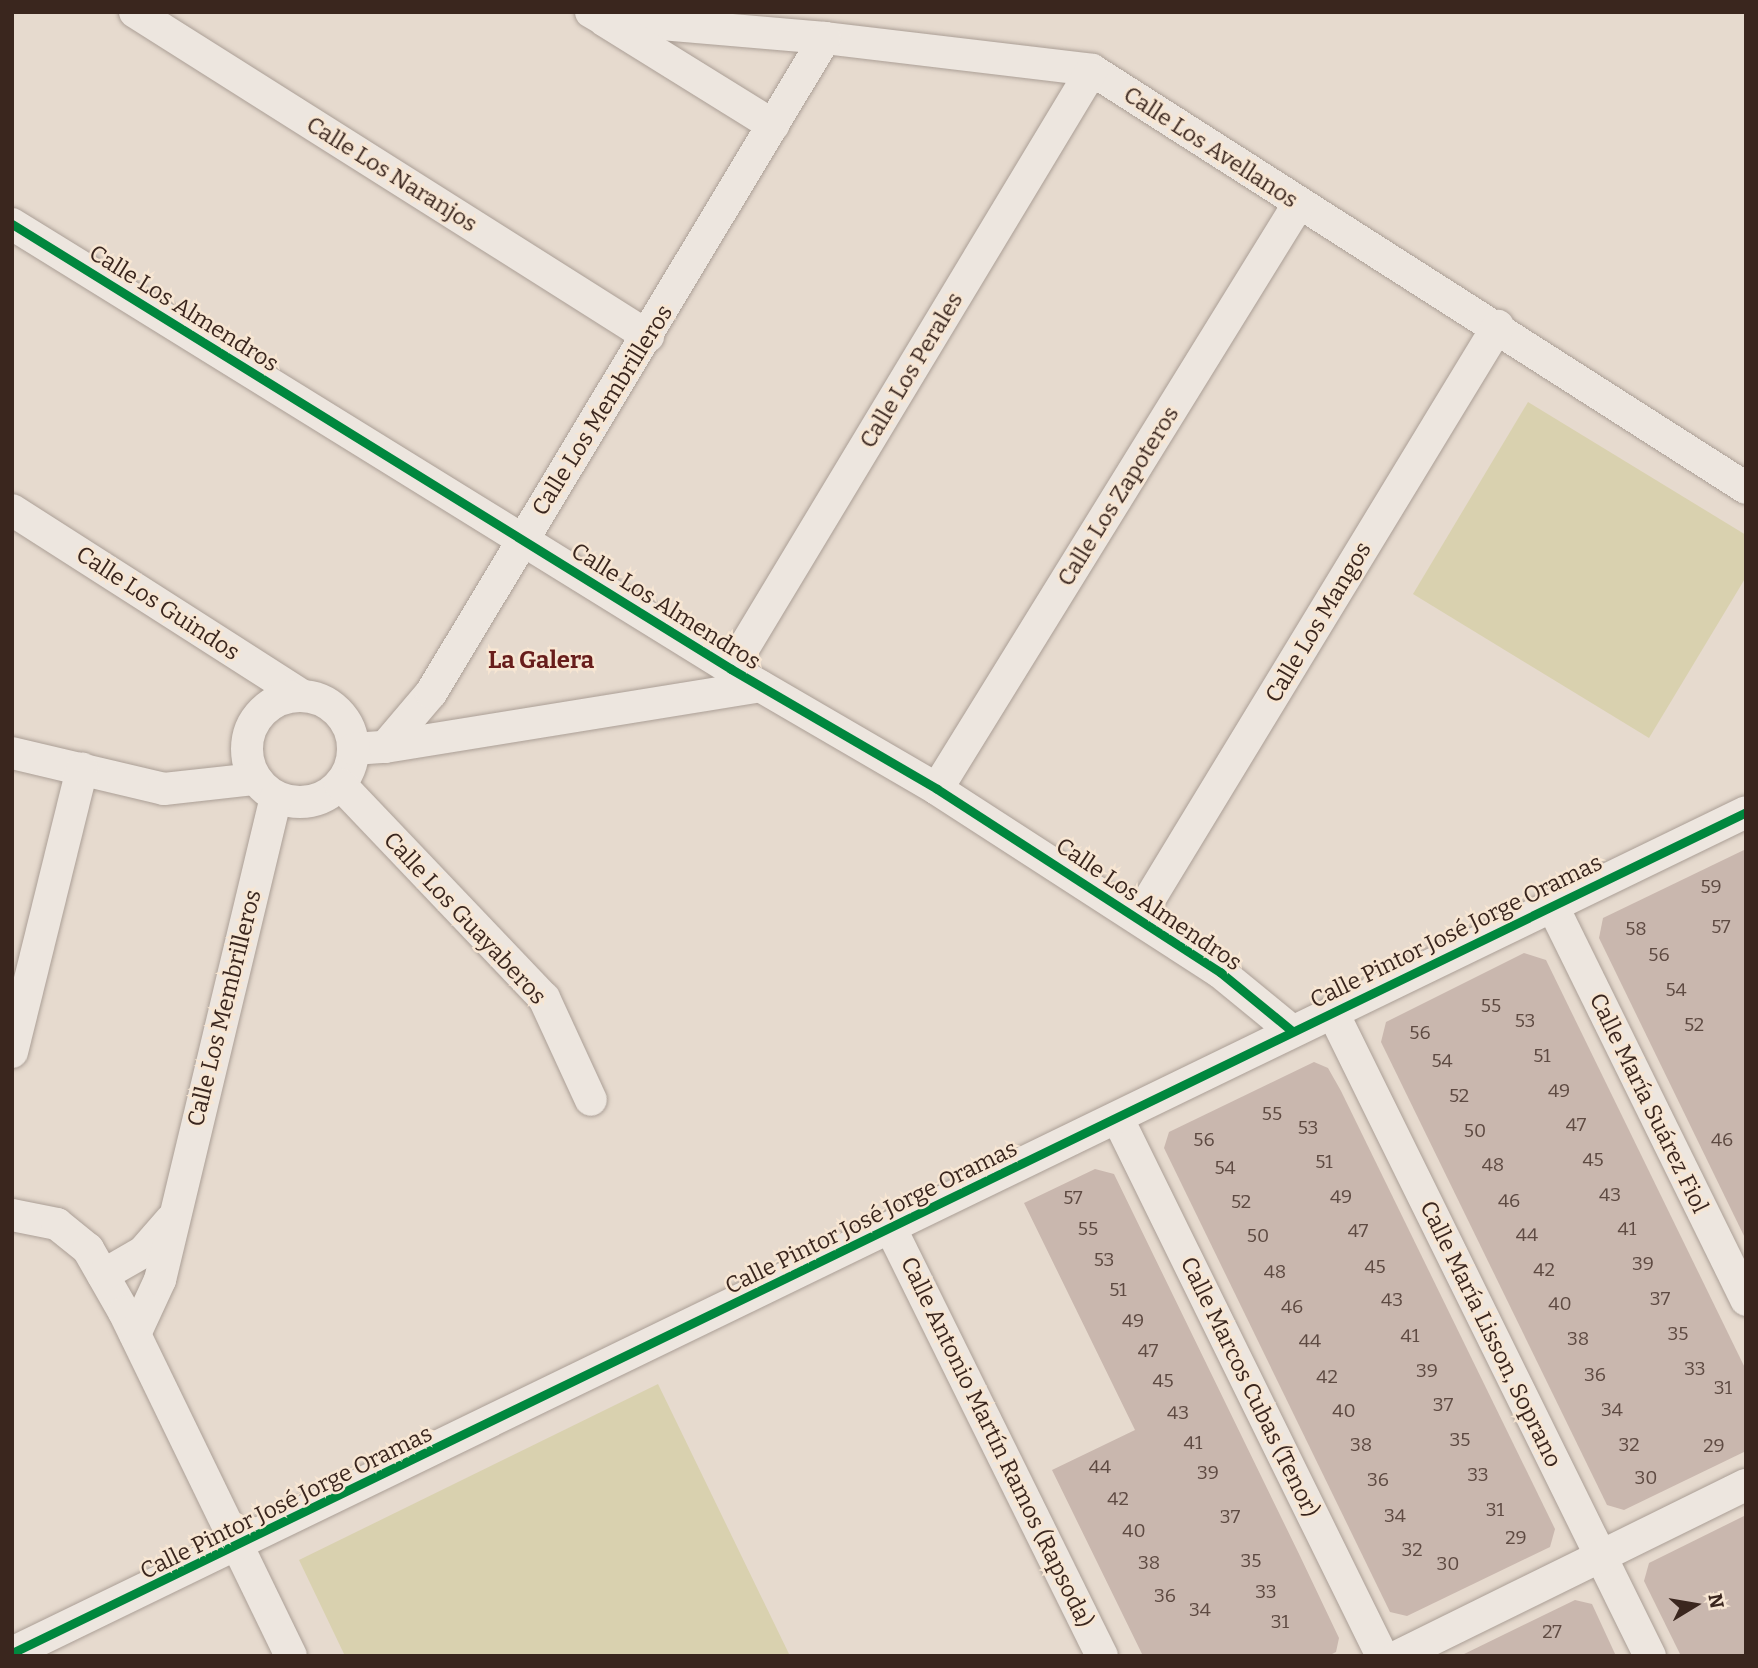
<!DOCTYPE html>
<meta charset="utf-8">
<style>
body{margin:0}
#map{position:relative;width:1758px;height:1668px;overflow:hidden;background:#e6dace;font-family:Bitter,serif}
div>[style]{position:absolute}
.green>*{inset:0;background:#d9d1af}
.building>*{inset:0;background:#c9b7ae}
.roads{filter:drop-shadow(0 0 2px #ab9f96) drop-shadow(0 0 2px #ab9f96)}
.street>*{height:32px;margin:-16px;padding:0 16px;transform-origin:16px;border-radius:16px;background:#ede6df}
.street>.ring{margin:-16px;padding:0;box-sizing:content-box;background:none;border:32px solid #ede6df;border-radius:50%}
.cycleway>*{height:9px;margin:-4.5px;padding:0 4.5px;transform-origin:4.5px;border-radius:4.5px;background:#00873e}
span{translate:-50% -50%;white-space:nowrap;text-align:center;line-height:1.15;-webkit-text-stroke:5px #f7e6d3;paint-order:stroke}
.number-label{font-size:19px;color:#5e4a42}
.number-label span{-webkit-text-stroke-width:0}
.street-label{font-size:23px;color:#3a261e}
.neighbourhood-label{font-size:24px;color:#681d1b;font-weight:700}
.frame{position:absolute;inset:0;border:14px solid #3a261e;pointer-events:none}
.north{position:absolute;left:1660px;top:1570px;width:70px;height:70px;-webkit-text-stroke:5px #f7e6d3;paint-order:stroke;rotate:79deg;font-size:19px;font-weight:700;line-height:28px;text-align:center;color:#3a261e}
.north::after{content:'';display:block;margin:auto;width:24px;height:32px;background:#3a261e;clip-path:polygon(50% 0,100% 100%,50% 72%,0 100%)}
</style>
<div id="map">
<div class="green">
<i style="clip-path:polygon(1528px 402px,1746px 535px,1746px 577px,1649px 738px,1413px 594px)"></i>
<i style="clip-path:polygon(658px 1384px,790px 1656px,345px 1656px,299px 1560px)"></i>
</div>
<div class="building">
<i style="clip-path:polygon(1746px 849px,1746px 1240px,1599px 938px,1603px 918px)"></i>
<i style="clip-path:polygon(1524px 953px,1546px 960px,1746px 1370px,1746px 1451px,1624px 1510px,1607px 1505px,1381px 1042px,1386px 1022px)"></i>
<i style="clip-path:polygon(1314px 1062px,1328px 1068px,1341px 1091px,1555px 1529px,1550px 1547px,1407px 1616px,1390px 1612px,1164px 1148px,1169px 1132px)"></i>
<i style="clip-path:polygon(1095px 1169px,1114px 1174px,1300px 1556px,1339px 1638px,1336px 1652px,1328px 1656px,1143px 1656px,1052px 1470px,1135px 1430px,1024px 1203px)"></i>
<i style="clip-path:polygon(1746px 1515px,1746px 1656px,1681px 1656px,1644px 1581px,1649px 1563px)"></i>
<i style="clip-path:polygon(1575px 1600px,1592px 1604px,1616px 1656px,1460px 1656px)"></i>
</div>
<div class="roads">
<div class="street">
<i style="left:135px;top:12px;width:607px;rotate:32.28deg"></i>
<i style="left:591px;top:12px;width:14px;rotate:30deg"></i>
<i style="left:603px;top:19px;width:223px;rotate:4.9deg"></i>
<i style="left:825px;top:38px;width:269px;rotate:6.8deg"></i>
<i style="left:1092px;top:70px;width:776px;rotate:32.58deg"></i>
<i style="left:605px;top:21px;width:198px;rotate:31.8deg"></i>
<i style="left:12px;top:224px;width:846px;rotate:31.75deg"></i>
<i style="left:731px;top:669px;width:238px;rotate:30.2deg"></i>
<i style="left:937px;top:789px;width:337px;rotate:32.9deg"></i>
<i style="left:1220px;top:972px;width:93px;rotate:39.3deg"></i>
<i style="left:12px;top:510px;width:345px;rotate:32.6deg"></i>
<i style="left:731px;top:669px;width:699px;rotate:-58.92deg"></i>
<i class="ring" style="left:247px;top:696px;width:74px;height:74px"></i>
<i style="left:385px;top:747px;width:380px;rotate:-9.2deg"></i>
<i style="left:353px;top:749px;width:32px;rotate:-4deg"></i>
<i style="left:385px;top:747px;width:71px;rotate:-49.6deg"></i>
<i style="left:431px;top:693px;width:764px;rotate:-58.97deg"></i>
<i style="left:12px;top:753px;width:156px;rotate:13.3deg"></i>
<i style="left:164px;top:789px;width:92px;rotate:-6.3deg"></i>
<i style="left:340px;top:784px;width:296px;rotate:46.4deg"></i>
<i style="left:544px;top:998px;width:112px;rotate:65.3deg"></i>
<i style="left:937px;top:789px;width:689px;rotate:-58.29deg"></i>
<i style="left:1553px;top:907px;width:438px;rotate:63.8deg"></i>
<i style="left:1138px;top:918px;width:693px;rotate:-58.7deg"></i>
<i style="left:1333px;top:1013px;width:717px;rotate:63.76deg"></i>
<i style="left:12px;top:1052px;width:292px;rotate:-76.1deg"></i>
<i style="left:1118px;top:1119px;width:598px;rotate:63.82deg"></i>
<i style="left:12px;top:1215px;width:46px;rotate:11.3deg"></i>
<i style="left:57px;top:1224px;width:40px;rotate:39deg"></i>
<i style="left:88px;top:1249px;width:73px;rotate:60.3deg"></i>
<i style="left:124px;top:1312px;width:382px;rotate:64.1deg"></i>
<i style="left:891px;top:1229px;width:476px;rotate:63.7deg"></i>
<i style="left:103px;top:1275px;width:46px;rotate:-29.9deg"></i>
<i style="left:143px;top:1252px;width:43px;rotate:-48.8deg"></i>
<i style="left:135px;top:1334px;width:60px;rotate:-65.2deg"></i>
<i style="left:160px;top:1280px;width:496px;rotate:-76.5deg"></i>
<i style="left:12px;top:1653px;width:1927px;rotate:-25.87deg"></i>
<i style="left:1398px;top:1656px;width:388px;rotate:-26.2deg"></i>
</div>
</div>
<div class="cycleway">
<i style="left:12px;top:224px;width:846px;rotate:31.75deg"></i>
<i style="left:731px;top:669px;width:238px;rotate:30.2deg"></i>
<i style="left:937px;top:789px;width:337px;rotate:32.9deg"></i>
<i style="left:1220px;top:972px;width:93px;rotate:39.3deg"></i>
<i style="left:12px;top:1653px;width:1927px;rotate:-25.87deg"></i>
</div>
<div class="number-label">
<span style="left:1711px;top:887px">59</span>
<span style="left:1721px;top:927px">57</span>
<span style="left:1636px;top:929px">58</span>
<span style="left:1659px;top:955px">56</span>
<span style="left:1676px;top:990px">54</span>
<span style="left:1491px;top:1006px">55</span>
<span style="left:1525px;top:1021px">53</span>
<span style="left:1694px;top:1025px">52</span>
<span style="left:1420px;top:1033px">56</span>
<span style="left:1542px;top:1056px">51</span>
<span style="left:1442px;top:1061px">54</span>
<span style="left:1559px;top:1091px">49</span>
<span style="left:1459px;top:1096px">52</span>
<span style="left:1272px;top:1114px">55</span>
<span style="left:1576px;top:1125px">47</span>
<span style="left:1308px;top:1128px">53</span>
<span style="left:1475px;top:1131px">50</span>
<span style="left:1204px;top:1140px">56</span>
<span style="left:1722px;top:1140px">46</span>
<span style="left:1593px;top:1160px">45</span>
<span style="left:1324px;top:1162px">51</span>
<span style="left:1493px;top:1165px">48</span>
<span style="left:1225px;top:1168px">54</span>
<span style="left:1610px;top:1195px">43</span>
<span style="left:1341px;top:1197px">49</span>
<span style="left:1073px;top:1198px">57</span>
<span style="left:1509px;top:1201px">46</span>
<span style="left:1241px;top:1202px">52</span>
<span style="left:1088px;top:1229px">55</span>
<span style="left:1627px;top:1229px">41</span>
<span style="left:1358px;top:1231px">47</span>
<span style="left:1527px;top:1235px">44</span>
<span style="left:1258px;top:1236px">50</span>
<span style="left:1104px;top:1260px">53</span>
<span style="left:1643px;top:1264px">39</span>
<span style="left:1375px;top:1267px">45</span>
<span style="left:1544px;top:1270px">42</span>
<span style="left:1275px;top:1272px">48</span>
<span style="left:1118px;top:1290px">51</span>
<span style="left:1660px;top:1299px">37</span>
<span style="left:1392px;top:1300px">43</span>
<span style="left:1560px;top:1304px">40</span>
<span style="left:1292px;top:1307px">46</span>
<span style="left:1133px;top:1321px">49</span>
<span style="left:1678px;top:1334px">35</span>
<span style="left:1410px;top:1336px">41</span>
<span style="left:1578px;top:1339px">38</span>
<span style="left:1310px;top:1341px">44</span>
<span style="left:1148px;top:1351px">47</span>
<span style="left:1695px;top:1369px">33</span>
<span style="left:1427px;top:1371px">39</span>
<span style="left:1595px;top:1375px">36</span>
<span style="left:1327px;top:1377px">42</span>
<span style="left:1163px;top:1381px">45</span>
<span style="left:1723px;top:1388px">31</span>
<span style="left:1443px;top:1405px">37</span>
<span style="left:1612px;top:1410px">34</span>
<span style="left:1344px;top:1411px">40</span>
<span style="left:1178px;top:1413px">43</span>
<span style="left:1460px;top:1440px">35</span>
<span style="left:1193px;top:1443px">41</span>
<span style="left:1361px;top:1445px">38</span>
<span style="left:1629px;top:1445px">32</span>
<span style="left:1714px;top:1446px">29</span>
<span style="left:1100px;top:1467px">44</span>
<span style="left:1208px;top:1473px">39</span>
<span style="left:1478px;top:1475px">33</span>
<span style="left:1646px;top:1478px">30</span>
<span style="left:1378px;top:1480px">36</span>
<span style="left:1118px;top:1499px">42</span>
<span style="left:1495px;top:1510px">31</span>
<span style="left:1395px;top:1516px">34</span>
<span style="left:1230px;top:1517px">37</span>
<span style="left:1134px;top:1531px">40</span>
<span style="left:1516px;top:1538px">29</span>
<span style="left:1412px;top:1550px">32</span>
<span style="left:1251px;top:1561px">35</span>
<span style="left:1149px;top:1563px">38</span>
<span style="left:1448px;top:1564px">30</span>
<span style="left:1266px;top:1592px">33</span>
<span style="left:1165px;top:1596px">36</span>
<span style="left:1200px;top:1610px">34</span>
<span style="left:1280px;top:1622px">31</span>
<span style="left:1552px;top:1632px">27</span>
</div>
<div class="street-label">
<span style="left:1211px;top:147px;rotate:33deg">Calle Los Avellanos</span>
<span style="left:392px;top:174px;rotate:32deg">Calle Los Naranjos</span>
<span style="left:184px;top:308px;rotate:32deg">Calle Los Almendros</span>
<span style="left:911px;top:370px;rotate:-59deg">Calle Los Perales</span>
<span style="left:602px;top:410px;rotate:-58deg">Calle Los Membrilleros</span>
<span style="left:1118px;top:496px;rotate:-58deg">Calle Los Zapoteros</span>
<span style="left:158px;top:603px;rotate:33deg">Calle Los Guindos</span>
<span style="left:666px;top:606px;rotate:32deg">Calle Los Almendros</span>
<span style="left:1318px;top:622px;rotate:-59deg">Calle Los Mangos</span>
<span style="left:1149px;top:904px;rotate:34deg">Calle Los Almendros</span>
<span style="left:465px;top:918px;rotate:47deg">Calle Los Guayaberos</span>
<span style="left:1456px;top:931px;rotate:-26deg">Calle Pintor José Jorge Oramas</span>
<span style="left:224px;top:1008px;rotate:-76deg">Calle Los Membrilleros</span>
<span style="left:1649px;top:1103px;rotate:64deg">Calle María Suárez Fiol</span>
<span style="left:871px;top:1217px;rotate:-26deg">Calle Pintor José Jorge Oramas</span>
<span style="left:1491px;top:1334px;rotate:64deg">Calle María Lisson, Soprano</span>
<span style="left:1250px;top:1387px;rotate:64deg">Calle Marcos Cubas (Tenor)</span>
<span style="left:997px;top:1442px;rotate:64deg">Calle Antonio Martín Ramos (Rapsoda)</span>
<span style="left:286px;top:1502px;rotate:-26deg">Calle Pintor José Jorge Oramas</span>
</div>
<div class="neighbourhood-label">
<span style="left:541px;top:661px">La Galera</span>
</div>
<div class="frame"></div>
<div class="north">N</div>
</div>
